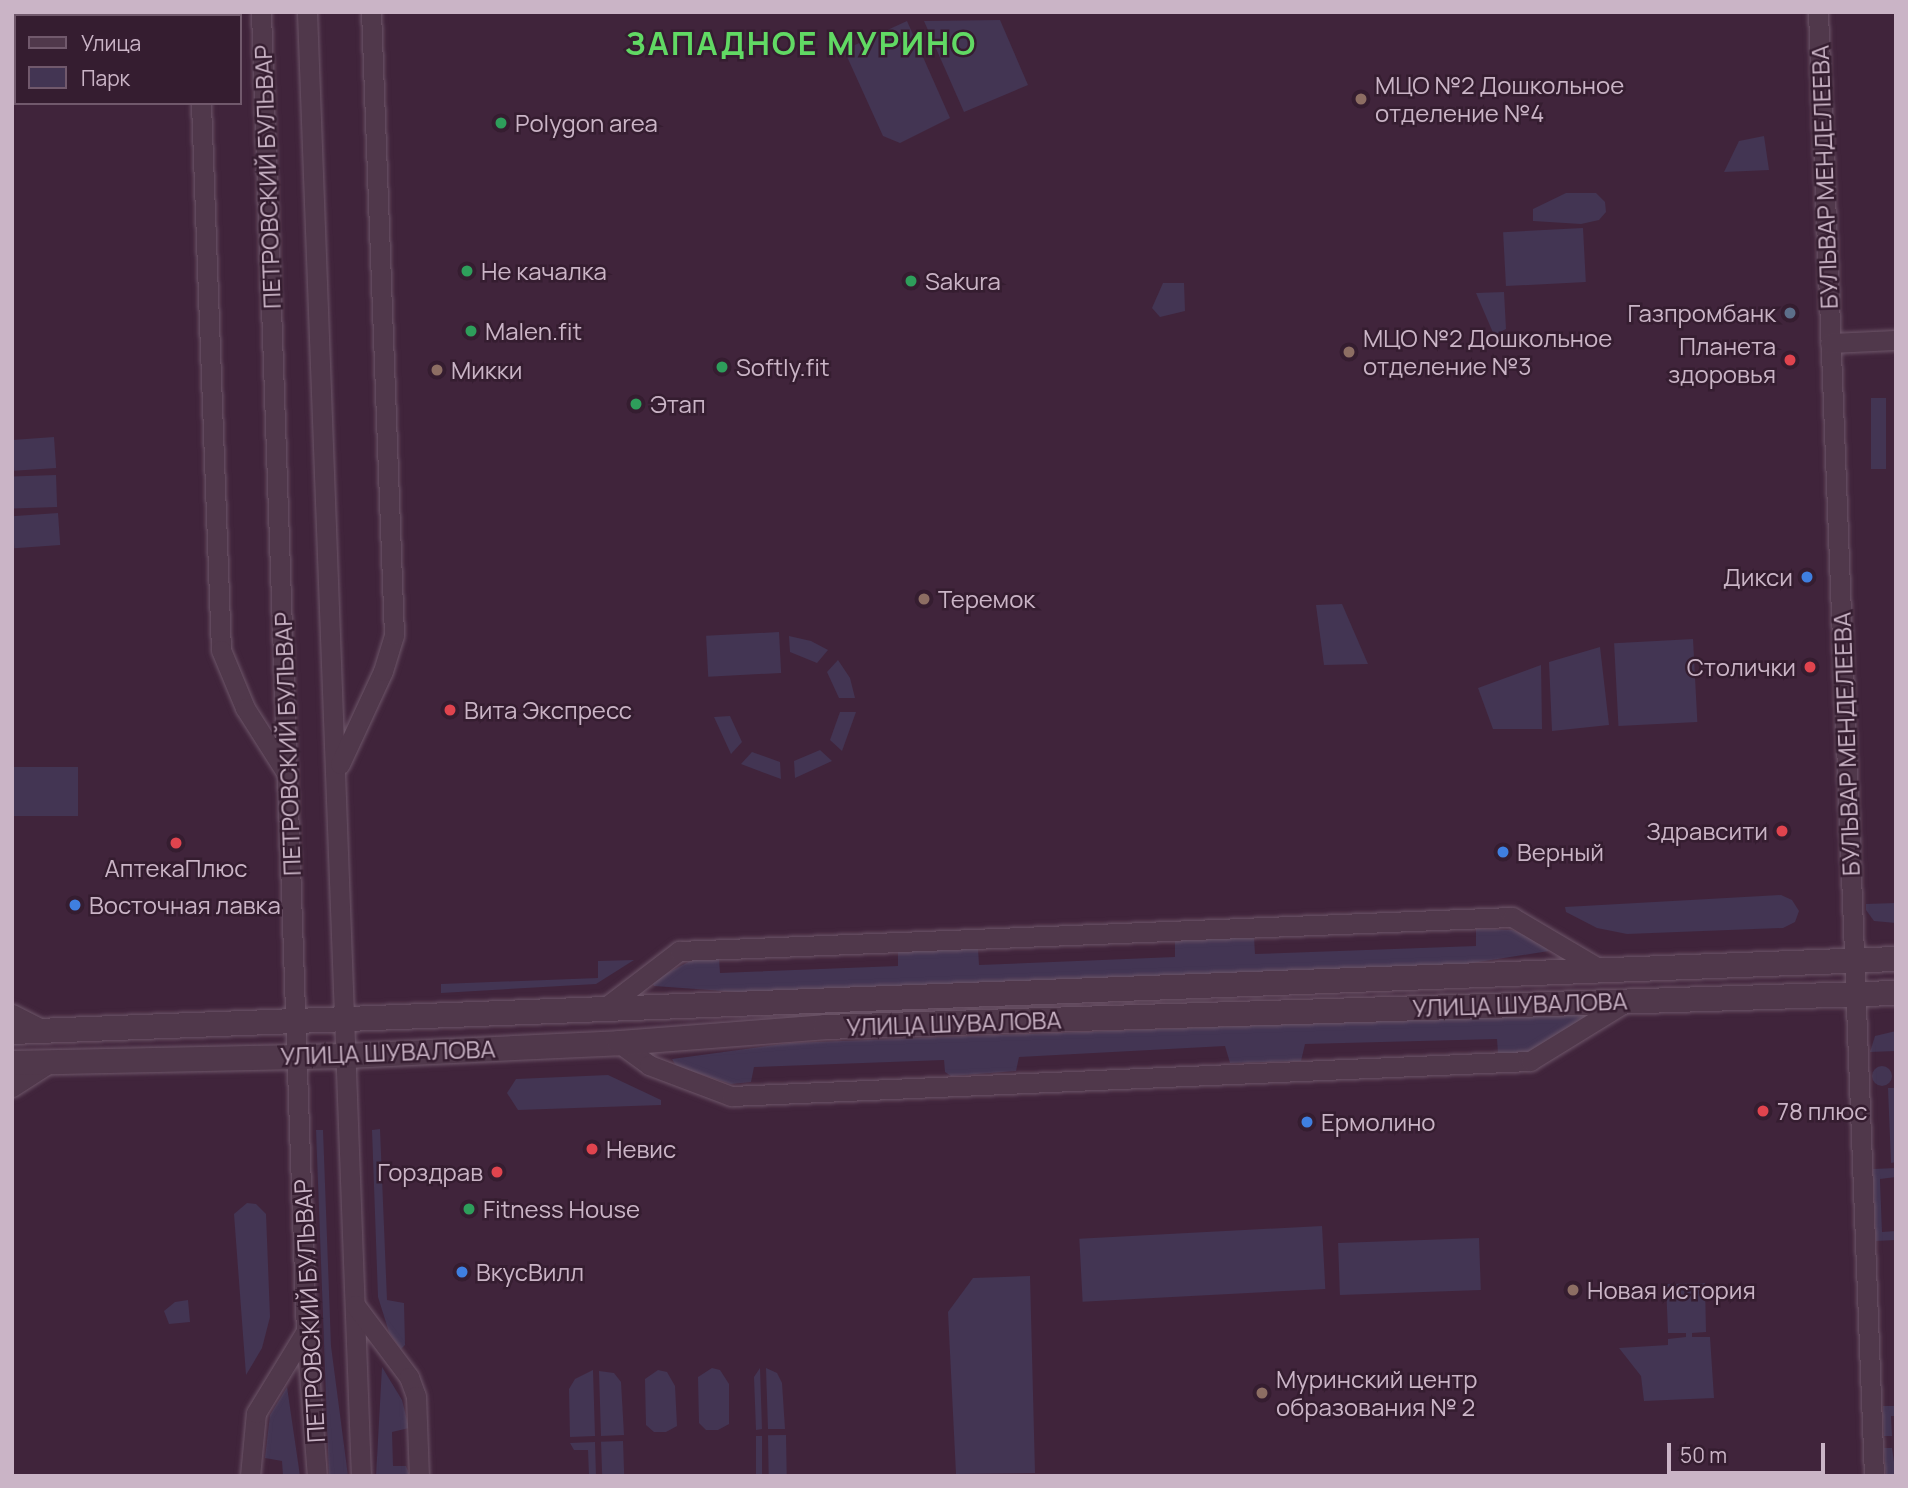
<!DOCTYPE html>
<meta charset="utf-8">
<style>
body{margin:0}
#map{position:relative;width:1908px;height:1488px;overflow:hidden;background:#40243b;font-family:Manrope,sans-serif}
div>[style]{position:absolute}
.green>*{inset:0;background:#433553;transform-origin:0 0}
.round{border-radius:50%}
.roads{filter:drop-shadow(0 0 2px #6d5669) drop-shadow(0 0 2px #6d5669)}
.minor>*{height:19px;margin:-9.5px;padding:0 9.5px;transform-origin:9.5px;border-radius:9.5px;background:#50384b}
.tertiary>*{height:24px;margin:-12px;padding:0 12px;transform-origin:12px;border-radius:12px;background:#50384b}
.dots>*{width:19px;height:19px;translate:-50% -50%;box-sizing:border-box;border:4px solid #351d30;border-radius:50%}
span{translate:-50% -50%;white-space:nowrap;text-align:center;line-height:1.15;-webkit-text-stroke:5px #351d30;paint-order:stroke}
.poi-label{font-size:24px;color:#cab4c6}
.left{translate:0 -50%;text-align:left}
.right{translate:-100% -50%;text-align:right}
.street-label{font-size:24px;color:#cab4c6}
.district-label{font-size:32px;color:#61d964;font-weight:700;letter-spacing:2px}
.frame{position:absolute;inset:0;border:14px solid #cab4c6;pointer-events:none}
.legend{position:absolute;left:14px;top:14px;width:228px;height:91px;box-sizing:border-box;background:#351d30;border:2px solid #71596c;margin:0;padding:9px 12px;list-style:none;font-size:21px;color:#cab4c6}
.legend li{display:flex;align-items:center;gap:14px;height:35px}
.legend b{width:35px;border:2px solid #71596c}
.scale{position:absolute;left:1667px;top:1443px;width:158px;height:32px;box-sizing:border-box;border:4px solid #cab4c6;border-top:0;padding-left:9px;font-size:21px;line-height:24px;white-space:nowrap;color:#cab4c6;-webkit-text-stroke:5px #351d30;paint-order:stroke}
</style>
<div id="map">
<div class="green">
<i style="clip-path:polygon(1000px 20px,1028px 85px,964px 112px,924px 21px)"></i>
<i style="clip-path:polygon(907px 21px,950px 118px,900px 143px,883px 136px,844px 50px)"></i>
<i style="clip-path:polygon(1764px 136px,1769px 170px,1724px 172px,1739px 141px)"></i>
<i style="clip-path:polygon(1566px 193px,1596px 193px,1605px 202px,1606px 212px,1599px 220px,1581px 224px,1533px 221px,1533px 209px)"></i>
<i style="left:1583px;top:228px;width:54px;height:80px;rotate:87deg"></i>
<i style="clip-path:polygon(1163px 283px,1184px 283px,1185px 311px,1160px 317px,1152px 308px)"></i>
<i style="clip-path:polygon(1504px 292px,1506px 329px,1494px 335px,1476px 293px)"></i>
<i style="left:1871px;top:398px;width:15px;height:71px"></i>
<i style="left:54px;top:437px;width:31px;height:42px;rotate:86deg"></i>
<i style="left:56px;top:475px;width:32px;height:44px;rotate:88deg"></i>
<i style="left:58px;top:513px;width:32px;height:46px;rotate:86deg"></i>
<i style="clip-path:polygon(1342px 604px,1368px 664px,1324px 665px,1316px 605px)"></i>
<i style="left:779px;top:632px;width:41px;height:73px;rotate:87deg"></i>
<i style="clip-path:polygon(789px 636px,811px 641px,828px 650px,817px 663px,790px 652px)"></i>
<i style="left:1693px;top:639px;width:83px;height:79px;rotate:87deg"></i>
<i style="clip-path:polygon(1600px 647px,1609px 725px,1552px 731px,1549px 662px)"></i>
<i style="clip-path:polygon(838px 660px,850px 678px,855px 698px,839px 698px,827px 672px)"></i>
<i style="clip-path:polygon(1541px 665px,1542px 729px,1493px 729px,1478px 688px)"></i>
<i style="clip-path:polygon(840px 712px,856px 712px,842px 751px,830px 740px)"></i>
<i style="clip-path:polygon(730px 716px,742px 742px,731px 754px,714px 717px)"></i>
<i style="clip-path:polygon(820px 750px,832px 761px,795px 778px,794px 761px)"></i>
<i style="clip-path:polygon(752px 752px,780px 762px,781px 779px,741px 764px)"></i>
<i style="left:78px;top:767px;width:49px;height:66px;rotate:90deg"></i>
<i style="clip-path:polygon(1781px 895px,1792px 900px,1799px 911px,1795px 922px,1783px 928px,1627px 934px,1597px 928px,1566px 912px,1565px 907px)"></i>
<i style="clip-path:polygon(1896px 903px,1896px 923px,1874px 921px,1866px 910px,1866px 904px)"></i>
<i style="clip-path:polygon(1476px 929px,1512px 930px,1535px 939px,1549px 951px,1453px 966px,738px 992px,654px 986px,652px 981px,694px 959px,719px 958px,720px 973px,898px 966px,898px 951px,978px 948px,979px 965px,1175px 957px,1175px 940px,1254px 937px,1255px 954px,1476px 946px)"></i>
<i style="clip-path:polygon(634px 960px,596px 984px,441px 993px,441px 984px,598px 978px,598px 961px)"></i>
<i style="clip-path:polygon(1583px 1013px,1586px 1017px,1527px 1053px,1498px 1053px,1497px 1039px,1305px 1044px,1301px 1061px,1230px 1063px,1225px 1046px,1019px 1057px,1016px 1071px,951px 1076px,945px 1072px,944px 1060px,754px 1067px,751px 1082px,731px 1084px,676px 1066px,672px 1059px,790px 1043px)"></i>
<i style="clip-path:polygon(1896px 1031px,1896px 1051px,1870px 1052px,1875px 1036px)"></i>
<i class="round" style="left:1872px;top:1066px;width:20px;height:20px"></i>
<i style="clip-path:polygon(608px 1075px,661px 1100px,661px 1105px,518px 1110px,507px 1093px,516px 1079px)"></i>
<i style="clip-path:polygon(1888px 1088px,1894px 1088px,1896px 1162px,1891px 1163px)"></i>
<i style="clip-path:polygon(380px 1129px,387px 1300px,404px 1303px,405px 1345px,401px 1349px,389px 1332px,378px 1297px,372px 1130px)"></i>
<i style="clip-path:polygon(316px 1130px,323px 1130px,331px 1346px,348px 1476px,329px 1476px)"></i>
<i style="clip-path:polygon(1896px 1168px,1896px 1177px,1880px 1179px,1882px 1232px,1896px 1231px,1896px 1240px,1876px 1241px,1873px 1169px)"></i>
<i style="clip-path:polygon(247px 1203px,256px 1204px,266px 1214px,270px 1317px,262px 1348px,246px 1375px,234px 1214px)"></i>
<i style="left:1322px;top:1226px;width:63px;height:243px;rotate:87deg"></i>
<i style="left:1479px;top:1238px;width:52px;height:141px;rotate:88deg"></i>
<i style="clip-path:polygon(1030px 1276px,1035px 1473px,956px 1474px,948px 1312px,973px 1278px)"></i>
<i style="clip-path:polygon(1705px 1283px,1706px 1332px,1692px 1333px,1692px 1337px,1710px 1337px,1714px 1398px,1644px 1401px,1641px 1376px,1619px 1348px,1668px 1345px,1668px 1339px,1686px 1337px,1686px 1333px,1668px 1333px,1666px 1284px)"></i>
<i style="clip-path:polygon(188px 1300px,190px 1322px,169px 1324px,164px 1311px,175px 1302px)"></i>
<i style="clip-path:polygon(382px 1367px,402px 1400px,409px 1428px,392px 1432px,393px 1466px,406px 1466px,410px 1476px,376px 1476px)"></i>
<i style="clip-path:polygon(712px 1368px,720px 1370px,729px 1384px,729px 1424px,718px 1430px,706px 1430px,699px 1423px,698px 1377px)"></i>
<i style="clip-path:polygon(760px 1368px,762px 1429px,756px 1430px,754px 1377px)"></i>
<i style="clip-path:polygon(766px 1368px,777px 1373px,782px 1383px,785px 1429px,768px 1429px)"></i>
<i style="clip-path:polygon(593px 1370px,595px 1436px,570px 1437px,569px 1389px,575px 1379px)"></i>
<i style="clip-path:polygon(658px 1370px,667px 1372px,675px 1386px,677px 1426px,666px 1432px,654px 1432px,646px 1425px,645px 1379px)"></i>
<i style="clip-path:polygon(599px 1371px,614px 1373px,621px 1382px,624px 1435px,601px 1436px)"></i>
<i style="clip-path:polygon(287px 1387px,300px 1476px,283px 1476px,282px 1461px,265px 1458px,270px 1415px)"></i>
<i style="clip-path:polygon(1883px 1406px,1896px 1406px,1896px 1416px,1891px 1416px,1892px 1436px,1884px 1436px)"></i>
<i style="left:786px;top:1435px;width:41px;height:18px;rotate:89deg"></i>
<i style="left:756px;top:1436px;width:6px;height:40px"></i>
<i style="left:623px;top:1441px;width:35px;height:22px;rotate:88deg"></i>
<i style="clip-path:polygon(595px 1442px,596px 1476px,589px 1476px,588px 1450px,574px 1450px,570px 1443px)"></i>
<i style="clip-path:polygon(1884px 1448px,1892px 1448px,1896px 1476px,1886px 1476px)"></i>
</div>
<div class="roads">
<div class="minor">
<i style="left:261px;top:12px;width:1320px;rotate:88.05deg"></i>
<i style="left:306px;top:1331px;width:145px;rotate:85.7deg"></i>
<i style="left:307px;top:12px;width:1465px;rotate:87.89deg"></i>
<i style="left:1818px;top:12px;width:1465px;rotate:87.81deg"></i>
<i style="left:150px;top:16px;width:49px;rotate:-2.3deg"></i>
<i style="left:12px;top:21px;width:4px"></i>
<i style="left:201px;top:103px;width:547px;rotate:87.91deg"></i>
<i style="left:221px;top:650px;width:63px;rotate:67.5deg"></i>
<i style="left:245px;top:708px;width:78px;rotate:57.5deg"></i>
<i style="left:1830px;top:343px;width:66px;rotate:-2.6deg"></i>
<i style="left:340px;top:764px;width:102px;rotate:-65.2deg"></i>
<i style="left:383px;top:671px;width:38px;rotate:-73deg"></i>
<i style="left:394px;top:635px;width:623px;rotate:-92.11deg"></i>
<i style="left:607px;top:1006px;width:91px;rotate:-37.4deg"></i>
<i style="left:679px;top:951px;width:834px;rotate:-2.34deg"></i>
<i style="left:1512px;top:917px;width:104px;rotate:30.5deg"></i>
<i style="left:12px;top:1014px;width:37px;rotate:27deg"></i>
<i style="left:619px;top:1043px;width:37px;rotate:36deg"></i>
<i style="left:649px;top:1065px;width:88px;rotate:20.7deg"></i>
<i style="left:731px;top:1096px;width:800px;rotate:-2.51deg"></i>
<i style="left:1530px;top:1061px;width:116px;rotate:-31.6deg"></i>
<i style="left:12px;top:1087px;width:43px;rotate:-32.6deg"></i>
<i style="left:355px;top:1305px;width:90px;rotate:53.1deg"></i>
<i style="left:409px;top:1377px;width:20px;rotate:70deg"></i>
<i style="left:416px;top:1396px;width:80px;rotate:87.9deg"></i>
<i style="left:250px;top:1476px;width:63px;rotate:-84.6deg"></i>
<i style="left:256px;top:1413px;width:96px;rotate:-58.6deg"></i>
</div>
<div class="tertiary">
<i style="left:12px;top:1032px;width:1885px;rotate:-2.22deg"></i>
<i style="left:12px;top:1063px;width:335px;rotate:-1.2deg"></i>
<i style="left:347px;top:1056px;width:272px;rotate:-2.7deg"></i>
<i style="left:619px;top:1043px;width:207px;rotate:-4.4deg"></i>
<i style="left:825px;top:1027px;width:1072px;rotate:-1.82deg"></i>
</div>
</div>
<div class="dots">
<i style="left:1361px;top:99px;background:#8d6e63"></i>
<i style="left:501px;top:123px;background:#2e9e5b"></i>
<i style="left:467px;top:271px;background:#2e9e5b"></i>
<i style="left:911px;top:281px;background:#2e9e5b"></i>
<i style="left:1790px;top:313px;background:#5c6f8a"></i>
<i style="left:471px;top:331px;background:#2e9e5b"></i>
<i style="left:1349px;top:352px;background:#8d6e63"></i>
<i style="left:1790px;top:360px;background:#e0444e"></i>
<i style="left:722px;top:367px;background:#2e9e5b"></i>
<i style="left:437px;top:370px;background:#8d6e63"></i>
<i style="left:636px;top:404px;background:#2e9e5b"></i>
<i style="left:1807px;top:577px;background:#3f7fe0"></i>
<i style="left:924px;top:599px;background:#8d6e63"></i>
<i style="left:1810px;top:667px;background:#e0444e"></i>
<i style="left:450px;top:710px;background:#e0444e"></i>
<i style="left:1782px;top:831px;background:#e0444e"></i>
<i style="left:176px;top:843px;background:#e0444e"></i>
<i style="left:1503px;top:852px;background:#3f7fe0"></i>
<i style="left:75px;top:905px;background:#3f7fe0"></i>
<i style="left:1763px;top:1111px;background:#e0444e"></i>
<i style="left:1307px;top:1122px;background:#3f7fe0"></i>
<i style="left:592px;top:1149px;background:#e0444e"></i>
<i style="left:497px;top:1172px;background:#e0444e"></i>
<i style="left:469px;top:1209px;background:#2e9e5b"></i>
<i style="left:462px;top:1272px;background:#3f7fe0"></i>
<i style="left:1573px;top:1290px;background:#8d6e63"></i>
<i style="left:1262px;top:1393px;background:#8d6e63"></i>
</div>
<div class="poi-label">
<span class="left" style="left:1375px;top:99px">МЦО №2 Дошкольное<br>отделение №4</span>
<span class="left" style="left:515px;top:123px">Polygon area</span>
<span class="left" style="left:481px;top:271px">Не качалка</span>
<span class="left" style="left:925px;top:281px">Sakura</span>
<span class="right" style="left:1776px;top:313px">Газпромбанк</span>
<span class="left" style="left:485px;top:331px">Malen.fit</span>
<span class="left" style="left:1363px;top:352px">МЦО №2 Дошкольное<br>отделение №3</span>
<span class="right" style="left:1776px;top:360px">Планета<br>здоровья</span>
<span class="left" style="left:736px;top:367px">Softly.fit</span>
<span class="left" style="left:451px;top:370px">Микки</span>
<span class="left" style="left:650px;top:404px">Этап</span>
<span class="right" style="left:1793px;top:577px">Дикси</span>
<span class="left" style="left:938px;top:599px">Теремок</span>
<span class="right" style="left:1796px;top:667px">Столички</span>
<span class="left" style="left:464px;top:710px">Вита Экспресс</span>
<span class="right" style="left:1768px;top:831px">Здравсити</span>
<span class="left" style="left:1517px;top:852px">Верный</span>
<span style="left:176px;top:868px">АптекаПлюс</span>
<span class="left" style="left:89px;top:905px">Восточная лавка</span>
<span class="left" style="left:1777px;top:1111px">78 плюс</span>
<span class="left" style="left:1321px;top:1122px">Ермолино</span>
<span class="left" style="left:606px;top:1149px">Невис</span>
<span class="right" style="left:483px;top:1172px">Горздрав</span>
<span class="left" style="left:483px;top:1209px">Fitness House</span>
<span class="left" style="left:476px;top:1272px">ВкусВилл</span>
<span class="left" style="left:1587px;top:1290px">Новая история</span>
<span class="left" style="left:1276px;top:1393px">Муринский центр<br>образования № 2</span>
</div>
<div class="street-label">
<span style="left:267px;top:177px;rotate:-92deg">ПЕТРОВСКИЙ БУЛЬВАР</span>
<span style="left:1824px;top:177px;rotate:-92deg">БУЛЬВАР МЕНДЕЛЕЕВА</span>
<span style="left:287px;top:744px;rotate:-92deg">ПЕТРОВСКИЙ БУЛЬВАР</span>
<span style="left:1846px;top:744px;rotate:-92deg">БУЛЬВАР МЕНДЕЛЕЕВА</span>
<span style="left:1520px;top:1004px;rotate:-2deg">УЛИЦА ШУВАЛОВА</span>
<span style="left:954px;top:1023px;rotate:-2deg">УЛИЦА ШУВАЛОВА</span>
<span style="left:388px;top:1052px;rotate:-2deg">УЛИЦА ШУВАЛОВА</span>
<span style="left:309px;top:1311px;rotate:-93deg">ПЕТРОВСКИЙ БУЛЬВАР</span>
</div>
<div class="district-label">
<span style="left:801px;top:43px">ЗАПАДНОЕ МУРИНО</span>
</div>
<div class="frame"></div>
<ul class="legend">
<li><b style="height:9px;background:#50384b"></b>Улица</li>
<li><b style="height:19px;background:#433553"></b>Парк</li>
</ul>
<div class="scale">50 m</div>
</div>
